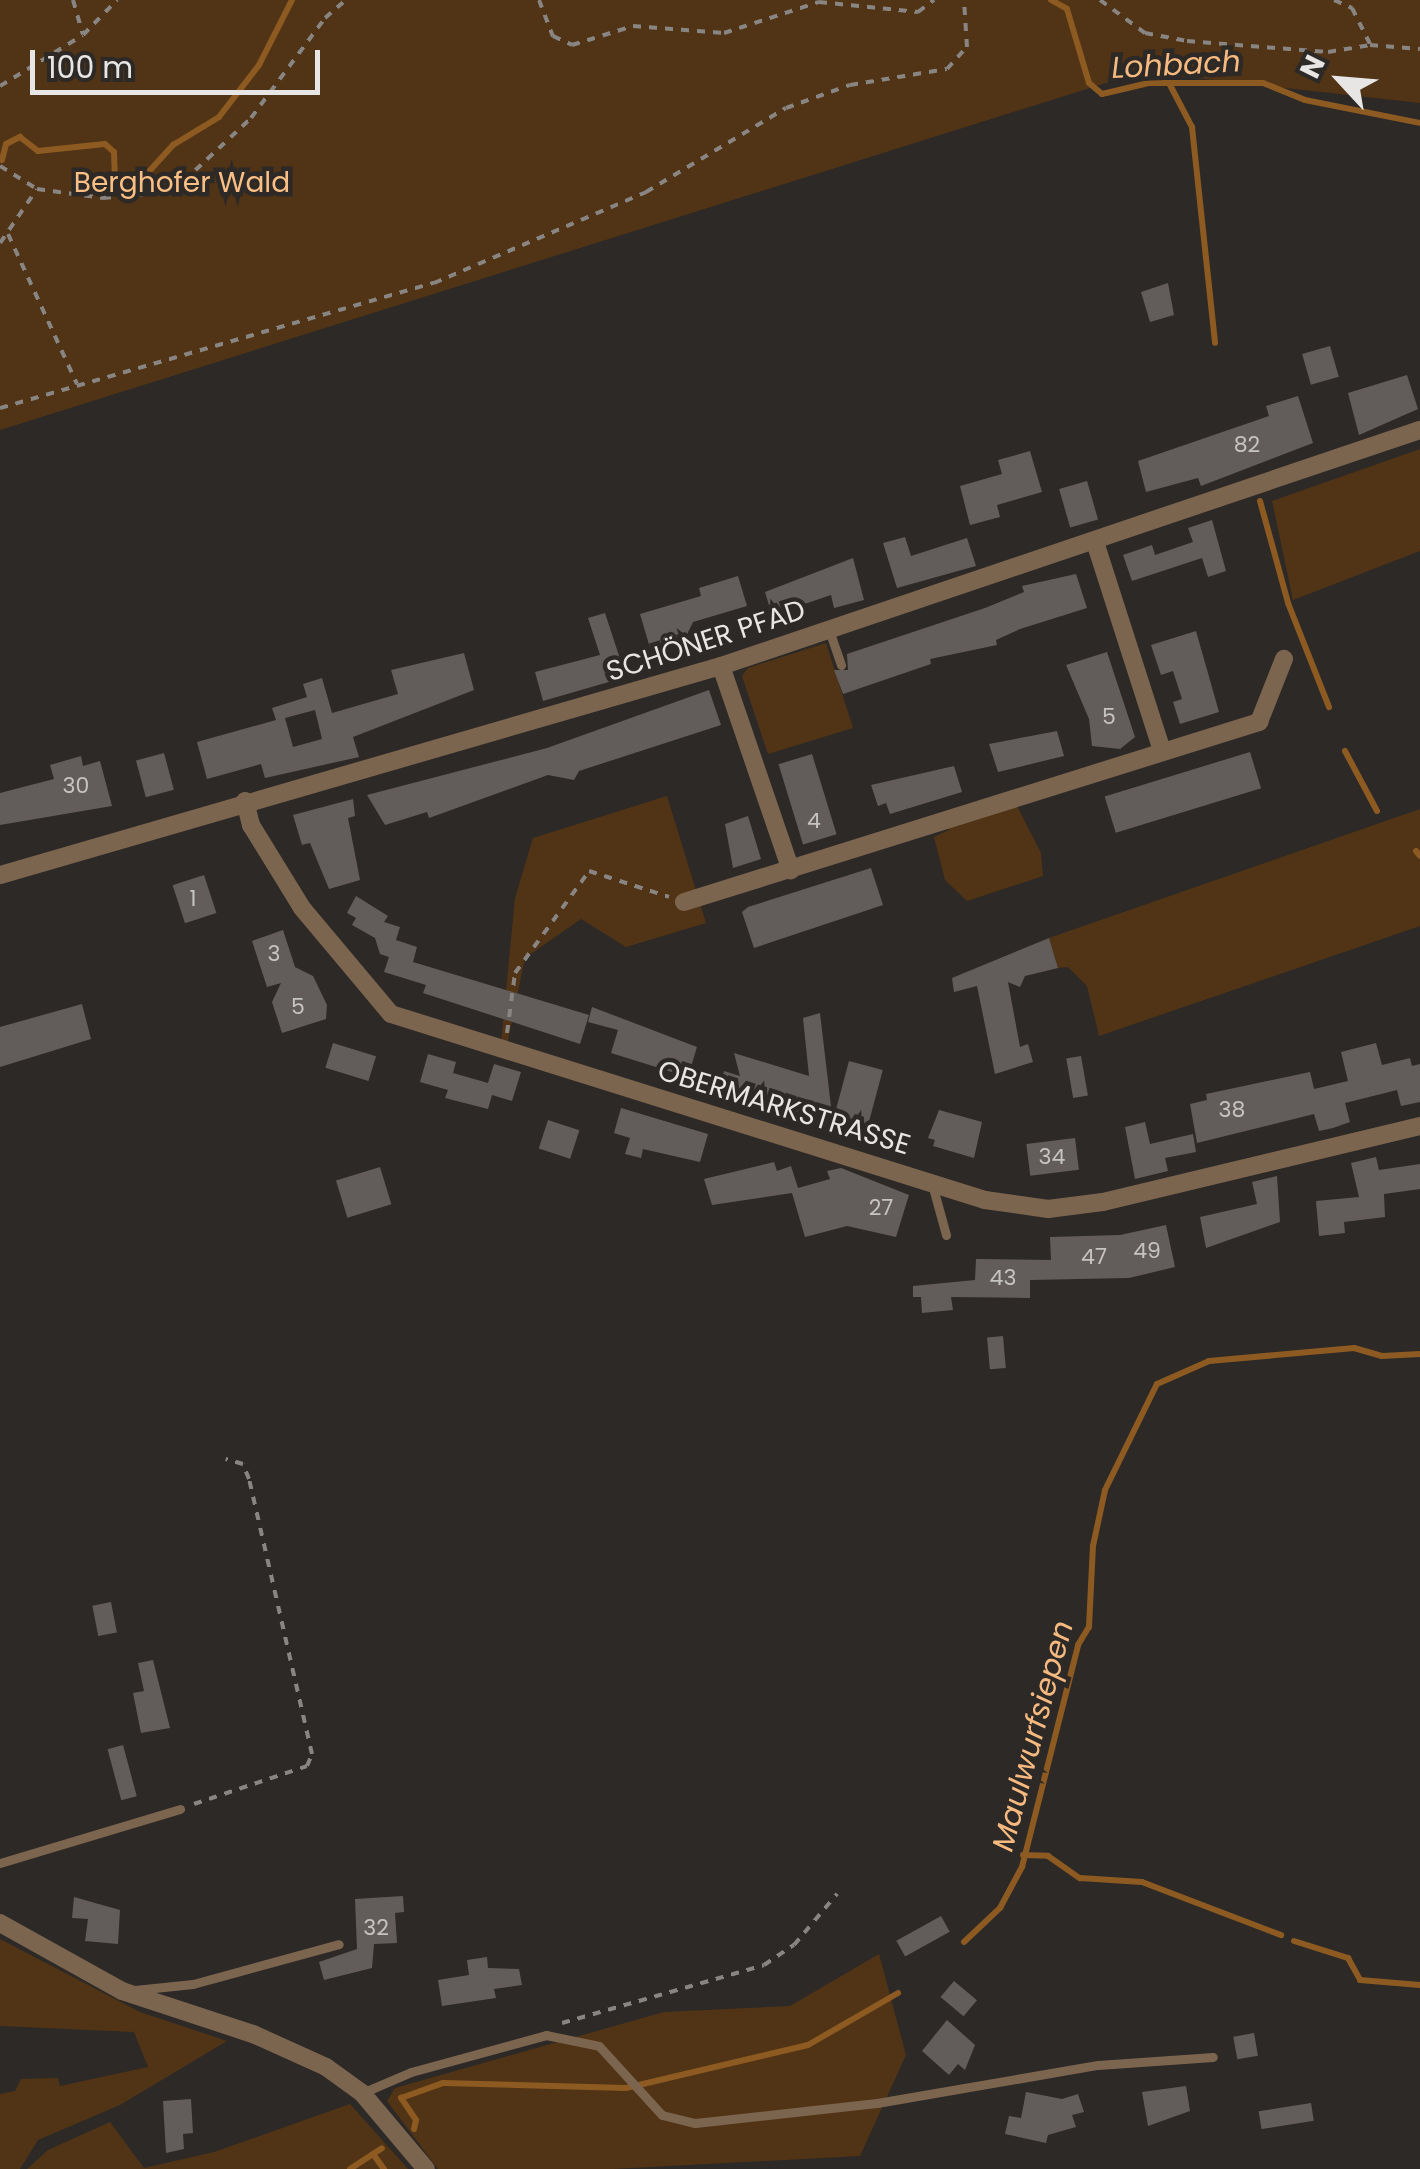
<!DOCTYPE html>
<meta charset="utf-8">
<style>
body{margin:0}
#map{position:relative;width:1420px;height:2169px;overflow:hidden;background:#2d2926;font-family:Poppins,sans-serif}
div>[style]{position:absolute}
.green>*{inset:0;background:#513415}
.stream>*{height:6px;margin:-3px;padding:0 3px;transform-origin:3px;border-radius:3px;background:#8d5a21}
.building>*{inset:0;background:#625d5a;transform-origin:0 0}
.path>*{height:4px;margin-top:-2px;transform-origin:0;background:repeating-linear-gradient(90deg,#888582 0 8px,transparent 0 16px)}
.service>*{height:9px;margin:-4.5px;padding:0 4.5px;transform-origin:4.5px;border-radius:4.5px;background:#7c654f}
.minor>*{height:18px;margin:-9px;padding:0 9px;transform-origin:9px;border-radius:9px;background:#7c654f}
span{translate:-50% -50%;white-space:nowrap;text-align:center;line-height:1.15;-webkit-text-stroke:9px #2d2926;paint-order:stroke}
.number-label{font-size:22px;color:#c6c4c2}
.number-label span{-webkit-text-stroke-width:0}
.park-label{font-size:28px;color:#fabf84}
.street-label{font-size:28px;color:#e8e6e4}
.water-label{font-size:30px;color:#f6ba80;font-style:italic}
.north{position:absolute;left:1290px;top:30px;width:100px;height:100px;-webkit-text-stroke:8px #2d2926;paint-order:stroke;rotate:296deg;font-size:28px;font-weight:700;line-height:40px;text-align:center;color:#e8e6e4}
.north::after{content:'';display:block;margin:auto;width:35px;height:45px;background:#e8e6e4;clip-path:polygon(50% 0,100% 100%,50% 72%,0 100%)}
.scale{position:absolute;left:30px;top:50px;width:290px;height:45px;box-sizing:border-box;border:5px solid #e8e6e4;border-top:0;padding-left:12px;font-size:30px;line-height:35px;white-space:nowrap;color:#e8e6e4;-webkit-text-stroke:8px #2d2926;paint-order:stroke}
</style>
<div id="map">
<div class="green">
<i style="clip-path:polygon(0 0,1420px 0,1420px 103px,1141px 72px,0 430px)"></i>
<i style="clip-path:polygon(1420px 449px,1420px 551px,1293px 600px,1272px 501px)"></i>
<i style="clip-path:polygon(826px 643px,853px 728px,768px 754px,742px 676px,748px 668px)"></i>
<i style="clip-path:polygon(667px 796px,706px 923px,626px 947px,581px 919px,525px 958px,507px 1045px,501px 1043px,515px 898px,533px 838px)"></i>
<i style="clip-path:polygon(1015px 802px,1041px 853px,1043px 876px,967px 901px,945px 880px,934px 837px,949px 830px,947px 824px)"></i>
<i style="clip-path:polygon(1420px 809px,1420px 926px,1099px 1036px,1087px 986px,1068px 967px,1058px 968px,1049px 938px)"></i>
<i style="clip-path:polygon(0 1939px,140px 2012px,227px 2041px,120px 2105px,38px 2140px,20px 2169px,0 2169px,0 2094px,15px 2091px,21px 2079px,58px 2078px,60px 2086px,148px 2067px,134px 2032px,0 2026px)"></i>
<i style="clip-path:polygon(879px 1954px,906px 2055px,860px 2156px,613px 2169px,438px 2169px,387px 2101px,395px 2088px,664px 2012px,790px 2006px)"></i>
<i style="clip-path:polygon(350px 2104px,408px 2169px,27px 2169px,48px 2150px,110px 2122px,144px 2168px,214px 2152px)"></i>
</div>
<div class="stream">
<i style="left:1051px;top:0;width:18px;rotate:29deg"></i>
<i style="left:1067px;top:9px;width:77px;rotate:73.4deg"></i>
<i style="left:1089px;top:83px;width:17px;rotate:40deg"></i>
<i style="left:1102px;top:94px;width:48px;rotate:-13.2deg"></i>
<i style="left:1149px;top:83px;width:114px"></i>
<i style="left:1263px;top:83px;width:45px;rotate:22deg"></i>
<i style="left:1305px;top:100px;width:117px;rotate:11.3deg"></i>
<i style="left:1169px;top:83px;width:50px;rotate:62.4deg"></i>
<i style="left:1192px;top:127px;width:217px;rotate:83.9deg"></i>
<i style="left:2px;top:160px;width:16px;rotate:-76deg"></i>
<i style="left:6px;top:144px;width:16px;rotate:-27deg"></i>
<i style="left:20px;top:137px;width:23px;rotate:38deg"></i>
<i style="left:38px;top:151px;width:67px;rotate:-6deg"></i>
<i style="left:105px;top:144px;width:12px;rotate:42deg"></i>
<i style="left:114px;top:152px;width:26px;rotate:88deg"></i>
<i style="left:115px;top:178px;width:28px"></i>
<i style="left:143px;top:178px;width:45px;rotate:-47.7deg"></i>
<i style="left:173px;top:145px;width:54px;rotate:-31.3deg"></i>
<i style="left:219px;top:117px;width:66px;rotate:-52.4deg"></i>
<i style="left:259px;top:65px;width:73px;rotate:-63.1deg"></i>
<i style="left:1260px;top:501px;width:106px;rotate:74.6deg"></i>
<i style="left:1288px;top:603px;width:112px;rotate:68.5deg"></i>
<i style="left:1345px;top:751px;width:68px;rotate:61.9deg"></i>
<i style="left:1416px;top:851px;width:6px;rotate:51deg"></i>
<i style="left:1023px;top:1855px;width:25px;rotate:2deg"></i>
<i style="left:1048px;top:1856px;width:39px;rotate:35deg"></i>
<i style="left:1080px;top:1878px;width:62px;rotate:3.7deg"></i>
<i style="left:1142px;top:1882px;width:149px;rotate:20.9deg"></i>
<i style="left:1294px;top:1941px;width:57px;rotate:17.5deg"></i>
<i style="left:1348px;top:1958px;width:25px;rotate:61deg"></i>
<i style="left:1360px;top:1980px;width:60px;rotate:4.8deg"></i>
<i style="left:964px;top:1942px;width:50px;rotate:-43.4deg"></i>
<i style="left:1000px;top:1908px;width:47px;rotate:-61.8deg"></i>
<i style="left:1022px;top:1867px;width:229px;rotate:-75.8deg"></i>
<i style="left:1078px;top:1645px;width:21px;rotate:-59deg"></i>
<i style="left:1089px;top:1627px;width:81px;rotate:-87.2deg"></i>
<i style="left:1093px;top:1546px;width:57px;rotate:-77.9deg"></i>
<i style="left:1105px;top:1490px;width:118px;rotate:-63.9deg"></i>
<i style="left:1157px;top:1384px;width:57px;rotate:-23.9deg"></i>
<i style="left:1209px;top:1361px;width:146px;rotate:-5.1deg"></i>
<i style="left:1354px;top:1348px;width:29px;rotate:16deg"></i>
<i style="left:1382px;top:1356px;width:38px;rotate:-3deg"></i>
<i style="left:414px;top:2129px;width:9px;rotate:-77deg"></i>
<i style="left:416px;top:2120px;width:27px;rotate:-124deg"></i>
<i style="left:401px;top:2098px;width:45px;rotate:-19.7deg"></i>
<i style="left:443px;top:2083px;width:183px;rotate:1.6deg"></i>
<i style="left:626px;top:2088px;width:187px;rotate:-13.3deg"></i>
<i style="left:808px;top:2045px;width:104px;rotate:-30deg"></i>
<i style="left:373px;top:2154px;width:19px;rotate:54deg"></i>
<i style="left:350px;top:2169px;width:38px;rotate:-33deg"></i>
</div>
<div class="building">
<i style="clip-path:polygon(1168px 283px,1174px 315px,1150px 322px,1141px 292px)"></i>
<i style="left:1330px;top:346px;width:32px;height:29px;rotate:74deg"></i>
<i style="clip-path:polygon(1407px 375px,1418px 409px,1359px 435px,1348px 393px)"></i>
<i style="clip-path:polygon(1298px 396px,1313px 443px,1201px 486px,1198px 478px,1146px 492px,1138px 461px,1269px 416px,1266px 406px)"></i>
<i style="clip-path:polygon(1030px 451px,1042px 492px,997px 505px,1000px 517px,970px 525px,960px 486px,1002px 474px,998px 460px)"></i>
<i style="left:1087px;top:481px;width:40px;height:29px;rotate:74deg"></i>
<i style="clip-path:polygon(1212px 520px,1226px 571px,1208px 577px,1202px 558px,1132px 581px,1123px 555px,1152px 545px,1155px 555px,1193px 542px,1188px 528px)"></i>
<i style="clip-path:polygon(905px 537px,911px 556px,967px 538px,976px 566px,897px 588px,883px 543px)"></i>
<i style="clip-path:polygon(853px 558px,864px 600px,834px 608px,831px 595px,772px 615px,765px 592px)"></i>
<i style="clip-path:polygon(1076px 574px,1087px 608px,1020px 629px,996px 640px,997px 645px,930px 659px,931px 664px,843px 694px,834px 670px,848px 670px,847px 654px,985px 608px,1024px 592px,1022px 586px)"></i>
<i style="clip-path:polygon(738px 576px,747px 606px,693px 622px,686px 637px,650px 648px,640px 614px,701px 596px,699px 588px)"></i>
<i style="clip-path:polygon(605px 613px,626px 677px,543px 701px,535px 672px,600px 655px,588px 618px)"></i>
<i style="clip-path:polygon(1196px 631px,1219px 712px,1180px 724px,1173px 702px,1182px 699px,1173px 671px,1161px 675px,1151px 645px)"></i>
<i style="clip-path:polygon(1107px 652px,1135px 737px,1120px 749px,1092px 746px,1089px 719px,1066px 665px)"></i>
<i style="clip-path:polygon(evenodd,464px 653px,474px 690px,353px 737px,359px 757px,265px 778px,261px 764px,207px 779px,197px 742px,276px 720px,272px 708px,307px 697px,303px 684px,322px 678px,332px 713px,398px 694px,391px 670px,464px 653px,315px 710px,322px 739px,293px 747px,285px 718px,315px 710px)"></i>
<i style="clip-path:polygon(709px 690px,721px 725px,579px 771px,574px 780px,548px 775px,429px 818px,427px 812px,385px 825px,367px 795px,547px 748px)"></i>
<i style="clip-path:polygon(1057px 731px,1064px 756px,998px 772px,989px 744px)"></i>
<i style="left:1250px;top:752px;width:38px;height:152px;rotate:73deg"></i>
<i style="left:164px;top:753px;width:38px;height:29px;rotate:75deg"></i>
<i style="left:812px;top:754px;width:84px;height:35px;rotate:73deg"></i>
<i style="clip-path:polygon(81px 756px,83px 766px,100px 761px,112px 806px,0 825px,0 793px,54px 779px,50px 765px)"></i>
<i style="clip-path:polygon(954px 766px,962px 792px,890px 814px,886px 803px,878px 806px,871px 785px)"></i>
<i style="clip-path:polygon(353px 799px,355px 816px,348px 818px,360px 880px,329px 889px,310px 843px,302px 845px,293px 815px)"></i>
<i style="clip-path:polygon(748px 816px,761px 859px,733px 868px,725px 824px)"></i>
<i style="clip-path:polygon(871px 868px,883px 905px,754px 948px,742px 912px,748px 907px)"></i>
<i style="left:204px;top:875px;width:40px;height:33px;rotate:72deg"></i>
<i style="clip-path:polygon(356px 896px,388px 916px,384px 922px,400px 927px,396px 940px,417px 947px,413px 962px,589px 1015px,580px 1044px,423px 993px,426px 985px,384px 972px,389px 957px,380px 954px,375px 938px,352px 925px,356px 918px,347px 913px)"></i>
<i style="clip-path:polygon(283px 930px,295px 967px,313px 976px,327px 1005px,326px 1019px,282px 1033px,272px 1002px,281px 983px,267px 987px,252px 941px)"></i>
<i style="clip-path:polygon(1049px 938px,1058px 968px,1025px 976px,1020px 987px,1008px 982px,1020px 1047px,1028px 1044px,1033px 1062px,995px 1074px,977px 986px,954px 992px,952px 978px)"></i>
<i style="clip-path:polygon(82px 1004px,91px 1039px,0 1067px,0 1027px)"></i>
<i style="clip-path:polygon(592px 1007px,697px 1047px,688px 1077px,611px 1053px,618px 1030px,588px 1022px)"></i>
<i style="clip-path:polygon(820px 1013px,832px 1115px,809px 1108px,805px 1122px,774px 1113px,776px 1105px,743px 1095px,740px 1104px,690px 1088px,695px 1072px,721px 1081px,724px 1071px,740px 1076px,734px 1053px,809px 1076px,803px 1018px)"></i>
<i style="left:333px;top:1043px;width:45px;height:26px;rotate:17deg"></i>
<i style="clip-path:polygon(1376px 1043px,1382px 1065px,1410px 1058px,1412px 1066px,1420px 1064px,1420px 1102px,1401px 1106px,1397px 1090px,1345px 1103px,1350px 1122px,1333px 1128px,1319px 1131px,1314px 1114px,1197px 1143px,1190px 1104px,1207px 1100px,1206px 1094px,1310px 1072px,1314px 1089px,1348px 1081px,1341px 1052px)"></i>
<i style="clip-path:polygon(428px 1054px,456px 1062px,453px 1073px,488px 1083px,494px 1064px,521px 1072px,512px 1101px,492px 1095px,488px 1109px,445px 1098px,448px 1090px,420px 1082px)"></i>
<i style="left:1081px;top:1056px;width:40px;height:15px;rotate:80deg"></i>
<i style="left:849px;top:1061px;width:35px;height:56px;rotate:15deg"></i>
<i style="clip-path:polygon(621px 1108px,708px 1134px,700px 1162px,643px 1149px,641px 1158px,625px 1154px,630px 1138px,614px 1133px)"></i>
<i style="clip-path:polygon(939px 1110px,982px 1122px,974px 1158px,933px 1146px,935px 1140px,928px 1138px)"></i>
<i style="left:548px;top:1120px;width:33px;height:30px;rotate:18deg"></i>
<i style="clip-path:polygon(1145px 1122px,1150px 1144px,1193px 1134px,1196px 1152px,1165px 1158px,1168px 1171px,1135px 1179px,1125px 1127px)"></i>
<i style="left:1075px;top:1138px;width:32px;height:49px;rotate:83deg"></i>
<i style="clip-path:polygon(1376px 1157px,1379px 1170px,1420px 1164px,1420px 1189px,1384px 1194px,1385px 1217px,1344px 1222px,1345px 1233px,1319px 1236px,1316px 1201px,1359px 1197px,1351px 1163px)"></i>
<i style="clip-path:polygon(774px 1162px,777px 1171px,791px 1166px,798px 1188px,830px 1179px,827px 1171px,841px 1168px,909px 1195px,896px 1237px,847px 1226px,805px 1237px,792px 1193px,712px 1205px,704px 1179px)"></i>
<i style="left:380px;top:1167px;width:39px;height:46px;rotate:73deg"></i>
<i style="clip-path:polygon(1277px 1176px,1280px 1222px,1206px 1248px,1200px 1217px,1257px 1204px,1252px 1182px)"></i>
<i style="clip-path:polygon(1166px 1225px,1175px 1267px,1129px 1278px,1030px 1280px,1030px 1298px,951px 1297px,953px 1310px,922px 1313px,921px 1297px,913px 1297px,913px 1286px,975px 1280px,976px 1259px,1051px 1260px,1050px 1237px,1120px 1235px)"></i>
<i style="left:1003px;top:1336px;width:32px;height:16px;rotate:85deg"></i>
<i style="left:111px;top:1602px;width:31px;height:19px;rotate:79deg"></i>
<i style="clip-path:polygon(153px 1660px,170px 1728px,141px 1733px,133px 1693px,144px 1691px,138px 1663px)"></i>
<i style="left:123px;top:1745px;width:53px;height:16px;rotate:75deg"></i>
<i style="clip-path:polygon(403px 1896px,404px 1912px,395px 1913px,397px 1943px,374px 1944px,372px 1968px,324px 1980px,319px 1962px,357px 1949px,355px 1899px)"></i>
<i style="clip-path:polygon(74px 1897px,120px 1910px,118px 1944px,85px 1941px,88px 1919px,72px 1918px)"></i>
<i style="left:941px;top:1916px;width:18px;height:51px;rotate:61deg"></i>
<i style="clip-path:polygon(487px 1957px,488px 1968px,519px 1969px,522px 1985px,494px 1989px,496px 1998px,442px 2006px,438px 1980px,469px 1975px,467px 1960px)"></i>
<i style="left:954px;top:1981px;width:30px;height:21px;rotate:40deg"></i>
<i style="clip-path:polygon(947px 2020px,975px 2045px,965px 2070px,958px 2064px,949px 2075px,922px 2051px)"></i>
<i style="left:1254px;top:2033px;width:23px;height:21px;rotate:80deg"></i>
<i style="clip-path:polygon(1186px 2086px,1190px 2111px,1148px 2126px,1142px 2092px)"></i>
<i style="clip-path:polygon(1026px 2092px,1062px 2099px,1078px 2094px,1084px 2112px,1072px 2115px,1076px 2127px,1048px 2135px,1046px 2143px,1005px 2134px,1009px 2116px,1021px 2118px)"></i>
<i style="clip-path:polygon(191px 2099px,193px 2133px,183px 2134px,184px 2149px,166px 2153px,163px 2101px)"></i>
<i style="left:1311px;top:2103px;width:18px;height:53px;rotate:81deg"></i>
</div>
<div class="path">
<i style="left:73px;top:0;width:35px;rotate:74deg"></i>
<i style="left:539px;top:0;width:39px;rotate:69deg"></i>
<i style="left:553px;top:36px;width:21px;rotate:25deg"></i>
<i style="left:572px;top:45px;width:64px;rotate:-17.3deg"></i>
<i style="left:633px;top:26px;width:91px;rotate:4.4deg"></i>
<i style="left:724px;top:33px;width:100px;rotate:-18.1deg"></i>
<i style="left:819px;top:2px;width:100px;rotate:5.8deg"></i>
<i style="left:918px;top:12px;width:20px;rotate:-37deg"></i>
<i style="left:1100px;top:0;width:56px;rotate:36.3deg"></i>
<i style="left:1145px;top:33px;width:43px;rotate:10.8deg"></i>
<i style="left:1187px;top:41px;width:141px;rotate:4.5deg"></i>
<i style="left:1328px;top:52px;width:43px;rotate:-9.5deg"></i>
<i style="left:1370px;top:45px;width:50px;rotate:4.6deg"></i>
<i style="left:1334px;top:0;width:20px;rotate:24deg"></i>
<i style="left:1352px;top:8px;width:40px;rotate:63.4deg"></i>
<i style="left:0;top:86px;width:97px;rotate:-31.6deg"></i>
<i style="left:83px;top:35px;width:49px;rotate:-45.8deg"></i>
<i style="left:0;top:166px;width:44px;rotate:31.9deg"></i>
<i style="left:37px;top:189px;width:67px;rotate:7.8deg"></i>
<i style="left:103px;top:198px;width:69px;rotate:-5deg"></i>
<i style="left:172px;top:192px;width:108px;rotate:-43.1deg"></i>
<i style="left:251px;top:118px;width:124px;rotate:-53.5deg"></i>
<i style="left:325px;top:18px;width:28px;rotate:-41deg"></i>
<i style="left:8px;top:234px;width:165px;rotate:65.3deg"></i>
<i style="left:0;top:243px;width:65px;rotate:-55.6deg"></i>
<i style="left:0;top:408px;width:452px;rotate:-16.1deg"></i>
<i style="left:434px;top:283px;width:231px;rotate:-23.2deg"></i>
<i style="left:646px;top:192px;width:163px;rotate:-31deg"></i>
<i style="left:786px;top:108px;width:68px;rotate:-19.8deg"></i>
<i style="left:850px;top:85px;width:98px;rotate:-9.4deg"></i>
<i style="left:947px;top:69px;width:30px;rotate:-48deg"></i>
<i style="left:967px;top:47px;width:47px;rotate:-93.7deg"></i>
<i style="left:507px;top:1033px;width:61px;rotate:-82.4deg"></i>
<i style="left:515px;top:973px;width:126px;rotate:-54deg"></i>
<i style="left:589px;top:871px;width:84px;rotate:18deg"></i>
<i style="left:194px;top:1804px;width:119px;rotate:-18.6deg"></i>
<i style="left:307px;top:1766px;width:13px;rotate:-67deg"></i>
<i style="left:312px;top:1754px;width:282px;rotate:-102.9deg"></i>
<i style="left:249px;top:1479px;width:16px;rotate:-112deg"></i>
<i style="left:243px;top:1464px;width:18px;rotate:-164deg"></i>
<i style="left:562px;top:2023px;width:210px;rotate:-16deg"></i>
<i style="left:764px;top:1965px;width:36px;rotate:-34deg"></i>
<i style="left:794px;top:1945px;width:67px;rotate:-49.9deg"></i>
</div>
<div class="service">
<i style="left:829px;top:630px;width:37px;rotate:71deg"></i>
<i style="left:932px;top:1184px;width:53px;rotate:74.6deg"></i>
<i style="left:0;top:1863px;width:188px;rotate:-16.7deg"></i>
<i style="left:135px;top:1990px;width:58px;rotate:-5.9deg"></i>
<i style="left:193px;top:1984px;width:151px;rotate:-15.3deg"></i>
<i style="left:362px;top:2093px;width:53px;rotate:-23.2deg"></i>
<i style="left:411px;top:2072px;width:140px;rotate:-15.3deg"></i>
<i style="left:546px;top:2035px;width:54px;rotate:11.7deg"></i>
<i style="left:599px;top:2046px;width:93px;rotate:47.6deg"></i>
<i style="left:662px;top:2115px;width:34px;rotate:14deg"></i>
<i style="left:695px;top:2123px;width:183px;rotate:-6.3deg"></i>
<i style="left:877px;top:2103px;width:224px;rotate:-9.8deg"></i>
<i style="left:1098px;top:2065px;width:115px;rotate:-4deg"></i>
</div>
<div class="minor">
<i style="left:1095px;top:542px;width:219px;rotate:72.2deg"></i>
<i style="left:721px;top:666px;width:216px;rotate:71.1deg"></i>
<i style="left:245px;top:801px;width:25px;rotate:76deg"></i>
<i style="left:251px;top:825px;width:97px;rotate:58.4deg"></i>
<i style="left:302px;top:908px;width:138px;rotate:50deg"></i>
<i style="left:391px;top:1014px;width:622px;rotate:17.39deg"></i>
<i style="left:985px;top:1200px;width:64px;rotate:8.1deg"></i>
<i style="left:1048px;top:1209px;width:55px;rotate:-7.3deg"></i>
<i style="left:1103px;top:1202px;width:326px;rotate:-13.5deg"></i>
<i style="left:0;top:875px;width:751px;rotate:-16.17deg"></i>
<i style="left:721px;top:666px;width:738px;rotate:-18.66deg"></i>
<i style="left:684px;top:902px;width:603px;rotate:-17.38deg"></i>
<i style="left:1259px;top:722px;width:68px;rotate:-68.4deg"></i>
<i style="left:0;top:1923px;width:140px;rotate:29.1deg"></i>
<i style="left:122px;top:1991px;width:138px;rotate:18.2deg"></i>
<i style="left:253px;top:2034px;width:80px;rotate:24.3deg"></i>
<i style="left:326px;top:2067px;width:44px;rotate:35.8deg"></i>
<i style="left:362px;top:2093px;width:99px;rotate:49.9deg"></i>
</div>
<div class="number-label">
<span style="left:1247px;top:445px">82</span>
<span style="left:1109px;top:717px">5</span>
<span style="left:76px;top:786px">30</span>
<span style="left:814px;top:821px">4</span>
<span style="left:193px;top:899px">1</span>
<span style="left:274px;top:954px">3</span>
<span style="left:298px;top:1007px">5</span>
<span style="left:1232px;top:1110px">38</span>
<span style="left:1052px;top:1157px">34</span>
<span style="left:881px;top:1208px">27</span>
<span style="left:1147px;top:1251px">49</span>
<span style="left:1094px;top:1257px">47</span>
<span style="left:1003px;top:1278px">43</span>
<span style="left:376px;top:1928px">32</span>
</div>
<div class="park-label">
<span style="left:182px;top:183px">Berghofer Wald</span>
</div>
<div class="street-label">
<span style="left:706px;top:641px;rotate:-18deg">SCHÖNER PFAD</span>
<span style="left:784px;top:1108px;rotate:17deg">OBERMARKSTRASSE</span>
</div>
<div class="water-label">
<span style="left:1176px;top:65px;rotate:-3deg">Lohbach</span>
<span style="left:1033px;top:1736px;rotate:-75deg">Maulwurfsiepen</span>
</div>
<div class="north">N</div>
<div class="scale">100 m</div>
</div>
